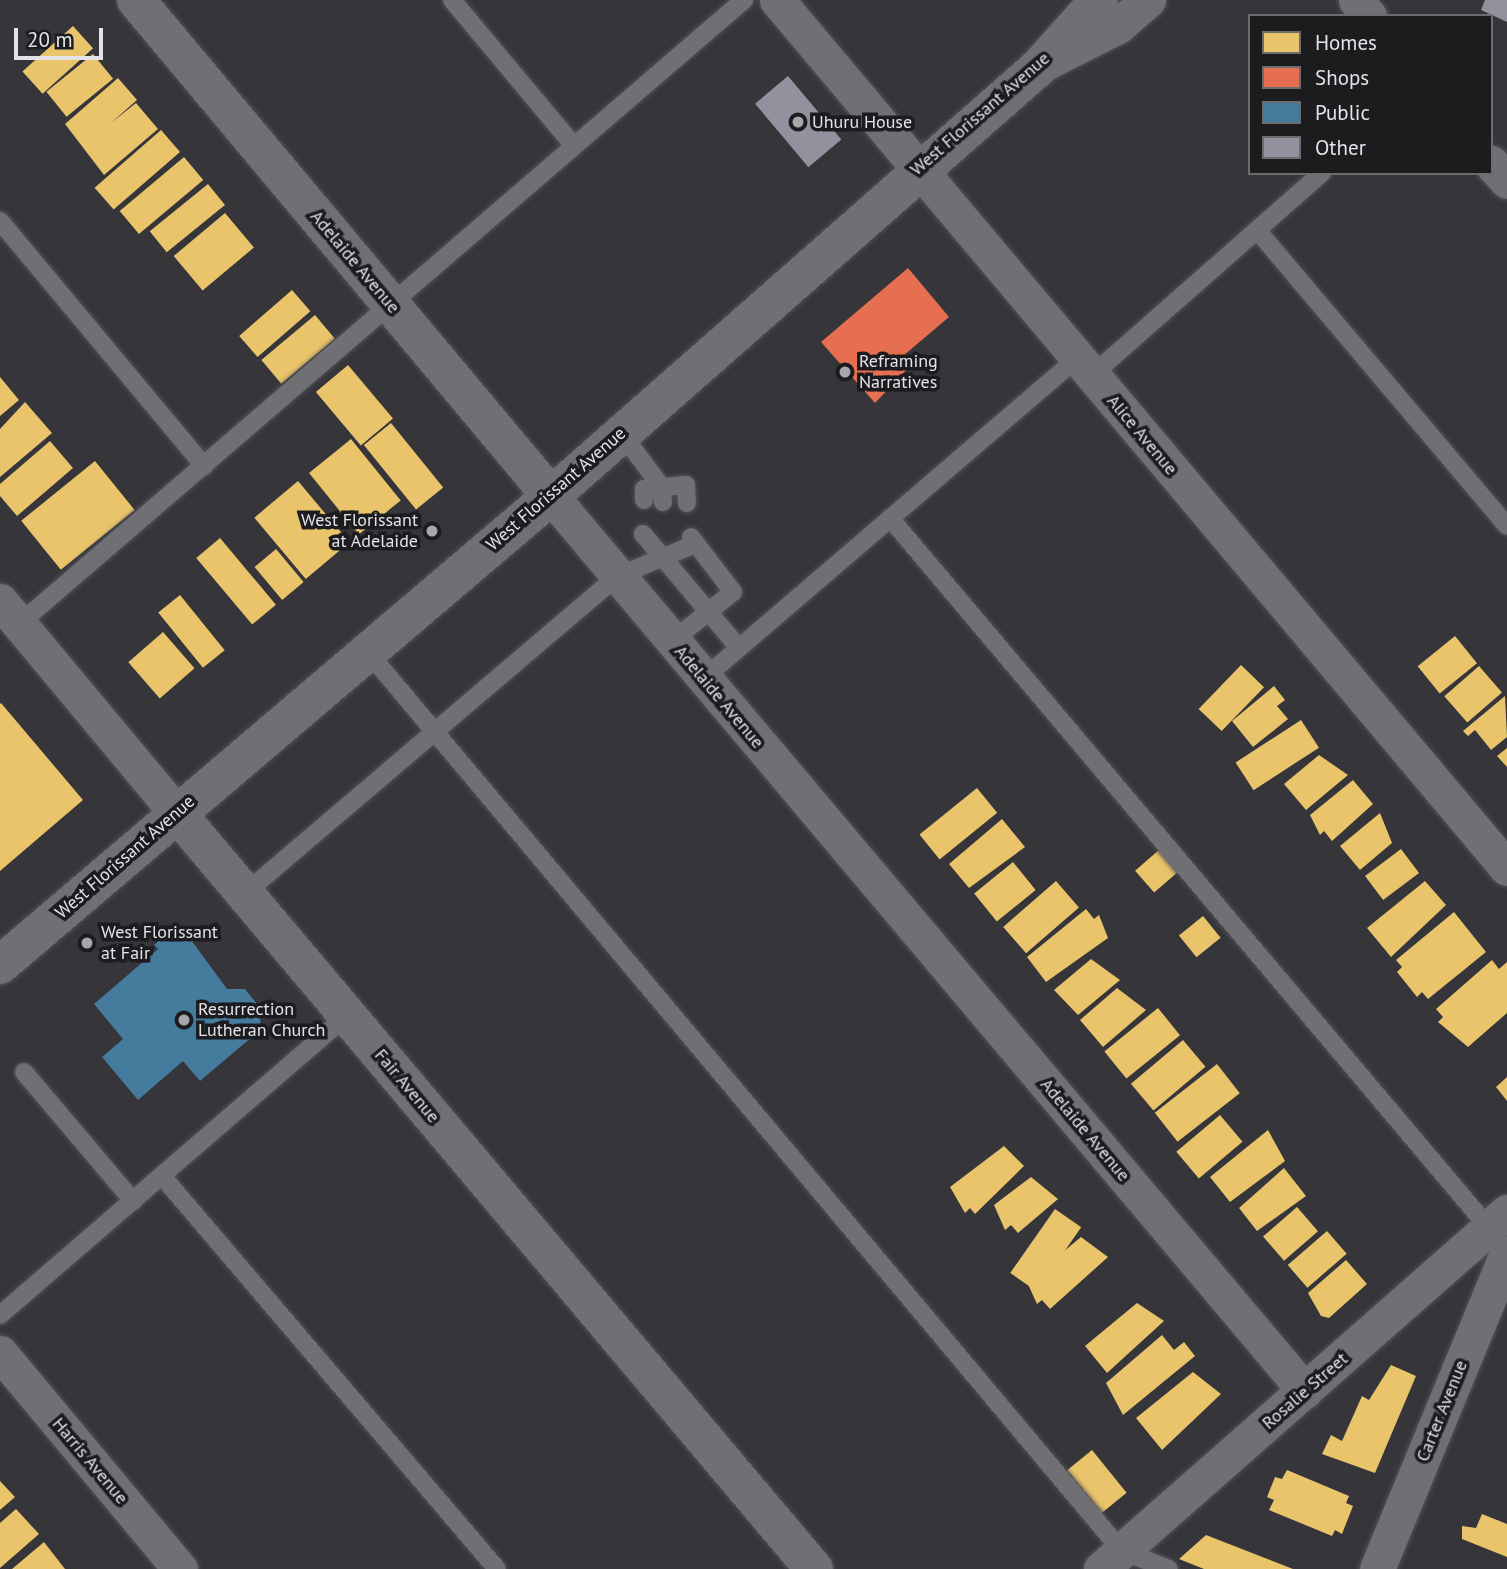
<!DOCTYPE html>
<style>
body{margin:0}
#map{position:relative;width:1507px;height:1569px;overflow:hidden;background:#35353a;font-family:"PT Sans",sans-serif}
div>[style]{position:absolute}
.homes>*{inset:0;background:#e9c46a;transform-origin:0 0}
.shops>*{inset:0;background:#e76f51}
.public>*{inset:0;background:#457b9d}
.building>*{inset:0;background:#92929e;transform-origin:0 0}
.roads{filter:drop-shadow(0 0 2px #515155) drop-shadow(0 0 2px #515155)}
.lane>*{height:18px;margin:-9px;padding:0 9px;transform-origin:9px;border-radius:9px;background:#707074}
.street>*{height:35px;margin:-17.5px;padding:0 17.5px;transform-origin:17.5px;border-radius:17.5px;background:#707074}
.secondary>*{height:38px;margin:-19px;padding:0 19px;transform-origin:19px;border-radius:19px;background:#707074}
.dots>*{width:19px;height:19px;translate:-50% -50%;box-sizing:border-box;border:4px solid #1c1c1f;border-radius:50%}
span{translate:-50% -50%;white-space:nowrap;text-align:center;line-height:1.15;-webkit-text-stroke:7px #1c1c1f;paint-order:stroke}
.street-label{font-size:18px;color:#e3e3e8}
.poi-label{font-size:18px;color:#e3e3e8}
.left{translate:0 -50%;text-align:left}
.right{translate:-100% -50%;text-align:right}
.legend{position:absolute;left:1248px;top:14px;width:245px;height:161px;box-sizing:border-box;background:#1c1c1f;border:2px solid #6c6c6f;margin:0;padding:9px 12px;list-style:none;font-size:21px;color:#e3e3e8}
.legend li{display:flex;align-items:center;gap:14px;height:35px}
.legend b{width:35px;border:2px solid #6c6c6f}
.scale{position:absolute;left:14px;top:28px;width:89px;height:32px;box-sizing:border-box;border:4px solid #e3e3e8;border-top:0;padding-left:9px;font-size:21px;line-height:24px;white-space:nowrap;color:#e3e3e8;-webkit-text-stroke:5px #1c1c1f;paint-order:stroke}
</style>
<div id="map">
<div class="homes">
<i style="left:73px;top:26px;width:30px;height:68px;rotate:48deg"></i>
<i style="left:93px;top:54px;width:32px;height:60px;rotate:51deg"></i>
<i style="clip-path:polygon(118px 78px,137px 100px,111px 123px,136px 103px,158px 129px,104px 175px,65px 124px)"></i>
<i style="left:161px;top:130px;width:29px;height:88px;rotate:49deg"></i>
<i style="left:184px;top:157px;width:30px;height:84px;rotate:50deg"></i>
<i style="left:208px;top:184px;width:27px;height:75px;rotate:51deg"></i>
<i style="left:225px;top:213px;width:45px;height:67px;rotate:50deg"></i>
<i style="left:292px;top:290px;width:28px;height:70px;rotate:49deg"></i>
<i style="left:315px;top:315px;width:31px;height:70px;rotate:50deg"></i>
<i style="left:348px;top:365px;width:70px;height:42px;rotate:50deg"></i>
<i style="clip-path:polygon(0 377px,19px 400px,0 416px)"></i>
<i style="clip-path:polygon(25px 402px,52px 433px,0 477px,0 429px)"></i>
<i style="left:391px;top:423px;width:83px;height:35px;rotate:51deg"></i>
<i style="left:351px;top:439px;width:79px;height:54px;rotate:51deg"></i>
<i style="clip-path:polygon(50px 441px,73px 468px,17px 516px,0 496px,0 484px)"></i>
<i style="left:95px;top:461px;width:63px;height:95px;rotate:51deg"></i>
<i style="left:298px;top:481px;width:80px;height:57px;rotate:50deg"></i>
<i style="left:220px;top:538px;width:87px;height:31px;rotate:50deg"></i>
<i style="left:276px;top:549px;width:43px;height:28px;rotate:50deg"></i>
<i style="left:180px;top:595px;width:71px;height:28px;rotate:51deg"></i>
<i style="left:163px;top:632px;width:48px;height:46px;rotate:49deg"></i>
<i style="left:1455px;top:636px;width:35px;height:48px;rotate:51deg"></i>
<i style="left:1241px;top:665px;width:32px;height:61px;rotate:44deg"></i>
<i style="left:1479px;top:666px;width:35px;height:46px;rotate:49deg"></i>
<i style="clip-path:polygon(1274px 686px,1285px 700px,1277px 706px,1288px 719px,1253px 747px,1232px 721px)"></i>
<i style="clip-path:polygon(1505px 696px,1507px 737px,1491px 750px,1475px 730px,1468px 736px,1463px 731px)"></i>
<i style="clip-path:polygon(1px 703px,83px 800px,0 871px,0 704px)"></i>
<i style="left:1301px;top:720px;width:33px;height:78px;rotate:57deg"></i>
<i style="clip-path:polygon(1507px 748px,1507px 767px,1497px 756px)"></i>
<i style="clip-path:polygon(1319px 755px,1348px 775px,1306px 810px,1284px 784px)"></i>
<i style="clip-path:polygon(1353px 780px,1373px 804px,1332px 841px,1324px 831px,1320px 835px,1310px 815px)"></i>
<i style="left:977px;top:788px;width:32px;height:74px;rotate:51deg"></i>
<i style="clip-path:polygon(1380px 813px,1392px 843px,1360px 870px,1340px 846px)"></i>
<i style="clip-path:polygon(1002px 819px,1025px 847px,969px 888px,949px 864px)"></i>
<i style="left:1160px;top:849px;width:29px;height:33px;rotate:49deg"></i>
<i style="left:1401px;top:849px;width:30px;height:45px;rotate:53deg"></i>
<i style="left:1013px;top:862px;width:36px;height:50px;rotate:51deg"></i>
<i style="left:1056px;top:881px;width:35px;height:70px;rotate:49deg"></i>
<i style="clip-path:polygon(1425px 881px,1446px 905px,1391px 957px,1367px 928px)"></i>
<i style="clip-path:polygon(1086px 909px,1094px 919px,1099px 915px,1108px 938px,1046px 982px,1027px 957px)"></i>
<i style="clip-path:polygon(1454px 912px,1486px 952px,1428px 999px,1422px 992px,1417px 997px,1397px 972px,1402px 967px,1396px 960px)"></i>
<i style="left:1203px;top:916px;width:28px;height:31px;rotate:51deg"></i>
<i style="clip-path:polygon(1091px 959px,1120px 980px,1078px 1015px,1054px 990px)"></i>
<i style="clip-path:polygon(1492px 960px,1499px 969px,1507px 962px,1507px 1013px,1468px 1047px,1438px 1022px,1443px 1017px,1436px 1009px)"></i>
<i style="clip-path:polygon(1117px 988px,1146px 1010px,1103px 1047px,1080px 1020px)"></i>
<i style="left:1158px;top:1008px;width:35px;height:69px;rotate:51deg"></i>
<i style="left:1183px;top:1040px;width:35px;height:68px;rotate:50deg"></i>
<i style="left:1217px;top:1064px;width:37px;height:79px;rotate:52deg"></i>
<i style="clip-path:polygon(1507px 1077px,1507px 1101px,1496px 1087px)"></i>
<i style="left:1220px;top:1115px;width:35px;height:57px;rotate:50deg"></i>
<i style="clip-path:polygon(1268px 1130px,1285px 1161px,1230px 1202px,1210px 1177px)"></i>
<i style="clip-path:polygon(1004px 1146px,1024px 1166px,975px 1214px,970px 1208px,965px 1213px,950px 1187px)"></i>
<i style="clip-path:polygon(1284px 1168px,1306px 1196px,1257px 1231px,1239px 1208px)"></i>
<i style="clip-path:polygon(1031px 1177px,1058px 1199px,1018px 1233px,1011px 1225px,1005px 1230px,994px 1205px)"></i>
<i style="left:1297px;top:1207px;width:32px;height:45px;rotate:49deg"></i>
<i style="left:1055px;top:1209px;width:32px;height:78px;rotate:35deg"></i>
<i style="left:1327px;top:1231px;width:30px;height:52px;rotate:49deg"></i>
<i style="clip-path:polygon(1081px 1237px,1108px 1257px,1050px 1309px,1042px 1300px,1037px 1304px,1027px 1282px)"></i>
<i style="clip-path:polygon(1346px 1260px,1367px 1284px,1329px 1318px,1321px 1316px,1308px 1293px)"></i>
<i style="clip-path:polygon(1137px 1303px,1164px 1321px,1107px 1373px,1085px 1346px)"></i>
<i style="clip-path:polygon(1162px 1335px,1174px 1350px,1184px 1342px,1195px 1356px,1123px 1415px,1106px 1383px)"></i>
<i style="clip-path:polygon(1391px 1365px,1416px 1376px,1375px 1473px,1322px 1454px,1331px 1435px,1342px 1441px,1362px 1396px,1369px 1400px)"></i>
<i style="clip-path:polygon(1193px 1372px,1221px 1394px,1162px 1450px,1136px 1418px)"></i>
<i style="left:1092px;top:1450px;width:55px;height:32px;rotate:51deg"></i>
<i style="clip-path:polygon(1287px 1470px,1349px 1496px,1346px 1503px,1353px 1506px,1342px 1534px,1335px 1530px,1332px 1536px,1269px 1510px,1274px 1500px,1267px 1497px,1275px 1477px,1282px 1479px)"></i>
<i style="clip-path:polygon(0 1481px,15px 1497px,0 1510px)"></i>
<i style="clip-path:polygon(16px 1509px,39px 1534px,0 1568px,0 1523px)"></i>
<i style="clip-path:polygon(1482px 1514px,1507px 1524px,1507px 1557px,1462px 1539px,1462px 1526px,1476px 1528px)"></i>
<i style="clip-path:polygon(1206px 1535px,1293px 1569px,1204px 1569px,1179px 1559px)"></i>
<i style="clip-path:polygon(44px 1542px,65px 1569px,12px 1569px)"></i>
</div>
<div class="shops">
<i style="clip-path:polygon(908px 268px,949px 317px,903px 356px,911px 365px,875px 403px,821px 342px)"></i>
</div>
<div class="public">
<i style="clip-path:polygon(183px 929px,227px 989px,245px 989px,261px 1009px,260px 1030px,200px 1081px,183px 1061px,138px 1100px,102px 1057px,123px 1039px,94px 1004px,158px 949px,154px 945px,171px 930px,176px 936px)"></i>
</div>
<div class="building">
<i style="clip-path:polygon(1485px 0,1507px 0,1507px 22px,1481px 10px)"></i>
<i style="left:788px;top:76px;width:83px;height:43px;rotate:50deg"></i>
</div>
<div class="roads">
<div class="lane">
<i style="left:452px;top:0;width:190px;rotate:50.1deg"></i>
<i style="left:0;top:221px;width:319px;rotate:50.2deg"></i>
<i style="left:1257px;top:230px;width:387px;rotate:49.8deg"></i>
<i style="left:1092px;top:375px;width:306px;rotate:-41.3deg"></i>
<i style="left:621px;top:433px;width:66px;rotate:53deg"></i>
<i style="left:661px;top:486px;width:16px;rotate:83deg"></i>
<i style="left:644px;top:500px;width:11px;rotate:-90deg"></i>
<i style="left:644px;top:489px;width:42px;rotate:-5.4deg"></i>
<i style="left:686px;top:485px;width:18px;rotate:87deg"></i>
<i style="left:890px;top:518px;width:929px;rotate:49.85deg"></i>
<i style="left:643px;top:534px;width:149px;rotate:49.9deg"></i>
<i style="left:19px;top:624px;width:957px;rotate:-40.72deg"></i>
<i style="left:672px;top:641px;width:78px;rotate:-38.8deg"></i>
<i style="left:733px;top:592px;width:69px;rotate:-127.4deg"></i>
<i style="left:367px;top:651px;width:1175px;rotate:50.01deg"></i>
<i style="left:1122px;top:1551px;width:50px;rotate:21deg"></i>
<i style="left:704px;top:678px;width:491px;rotate:-40.6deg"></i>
<i style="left:244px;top:894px;width:491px;rotate:-40.4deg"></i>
<i style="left:618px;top:576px;width:81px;rotate:-22.5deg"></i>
<i style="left:24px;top:1072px;width:169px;rotate:49.8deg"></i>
<i style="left:162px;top:1176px;width:516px;rotate:49.56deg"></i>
<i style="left:0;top:1315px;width:459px;rotate:-40.8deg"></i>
</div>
<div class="street">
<i style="left:777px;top:0;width:1134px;rotate:49.94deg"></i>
<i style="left:1356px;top:0;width:21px;rotate:51deg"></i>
<i style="left:1045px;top:63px;width:82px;rotate:-26.9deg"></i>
<i style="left:1118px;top:26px;width:40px;rotate:-41deg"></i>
<i style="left:1491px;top:163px;width:24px;rotate:48deg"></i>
<i style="left:551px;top:496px;width:1170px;rotate:49.89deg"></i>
<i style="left:0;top:601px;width:275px;rotate:50.2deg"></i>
<i style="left:0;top:1353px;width:281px;rotate:50.2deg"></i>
<i style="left:1101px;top:1569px;width:541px;rotate:-41.33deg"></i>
<i style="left:1377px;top:1569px;width:341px;rotate:-67.6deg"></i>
</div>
<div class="secondary">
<i style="left:136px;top:0;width:647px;rotate:50.08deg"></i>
<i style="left:176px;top:812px;width:990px;rotate:49.88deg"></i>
<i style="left:0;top:965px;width:724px;rotate:-40.4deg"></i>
<i style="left:551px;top:496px;width:650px;rotate:-41.32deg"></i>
<i style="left:1039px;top:67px;width:90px;rotate:-48.2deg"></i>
</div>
</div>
<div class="dots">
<i style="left:798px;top:122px;background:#a6a6ab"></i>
<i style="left:845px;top:372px;background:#a6a6ab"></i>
<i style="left:432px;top:531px;background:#a6a6ab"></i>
<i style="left:87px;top:943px;background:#a6a6ab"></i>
<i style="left:184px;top:1020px;background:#a6a6ab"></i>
</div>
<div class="street-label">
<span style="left:980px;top:114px;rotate:-41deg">West Florissant Avenue</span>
<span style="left:355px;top:262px;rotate:50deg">Adelaide Avenue</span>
<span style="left:1142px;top:435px;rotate:50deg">Alice Avenue</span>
<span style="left:556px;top:489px;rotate:-41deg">West Florissant Avenue</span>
<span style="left:719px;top:697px;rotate:50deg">Adelaide Avenue</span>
<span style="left:125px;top:857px;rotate:-41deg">West Florissant Avenue</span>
<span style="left:407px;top:1086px;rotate:50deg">Fair Avenue</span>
<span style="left:1085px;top:1130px;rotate:50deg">Adelaide Avenue</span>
<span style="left:1305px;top:1391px;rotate:-41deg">Rosalie Street</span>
<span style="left:1442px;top:1411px;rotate:-68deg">Carter Avenue</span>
<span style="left:90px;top:1461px;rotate:50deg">Harris Avenue</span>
</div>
<div class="poi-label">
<span class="left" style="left:812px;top:122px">Uhuru House</span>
<span class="left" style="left:859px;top:372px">Reframing<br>Narratives</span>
<span class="right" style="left:418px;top:531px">West Florissant<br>at Adelaide</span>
<span class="left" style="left:101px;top:943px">West Florissant<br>at Fair</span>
<span class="left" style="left:198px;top:1020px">Resurrection<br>Lutheran Church</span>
</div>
<ul class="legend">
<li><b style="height:19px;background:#e9c46a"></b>Homes</li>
<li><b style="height:19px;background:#e76f51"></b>Shops</li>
<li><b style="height:19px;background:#457b9d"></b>Public</li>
<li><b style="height:19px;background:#92929e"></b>Other</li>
</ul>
<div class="scale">20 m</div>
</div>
